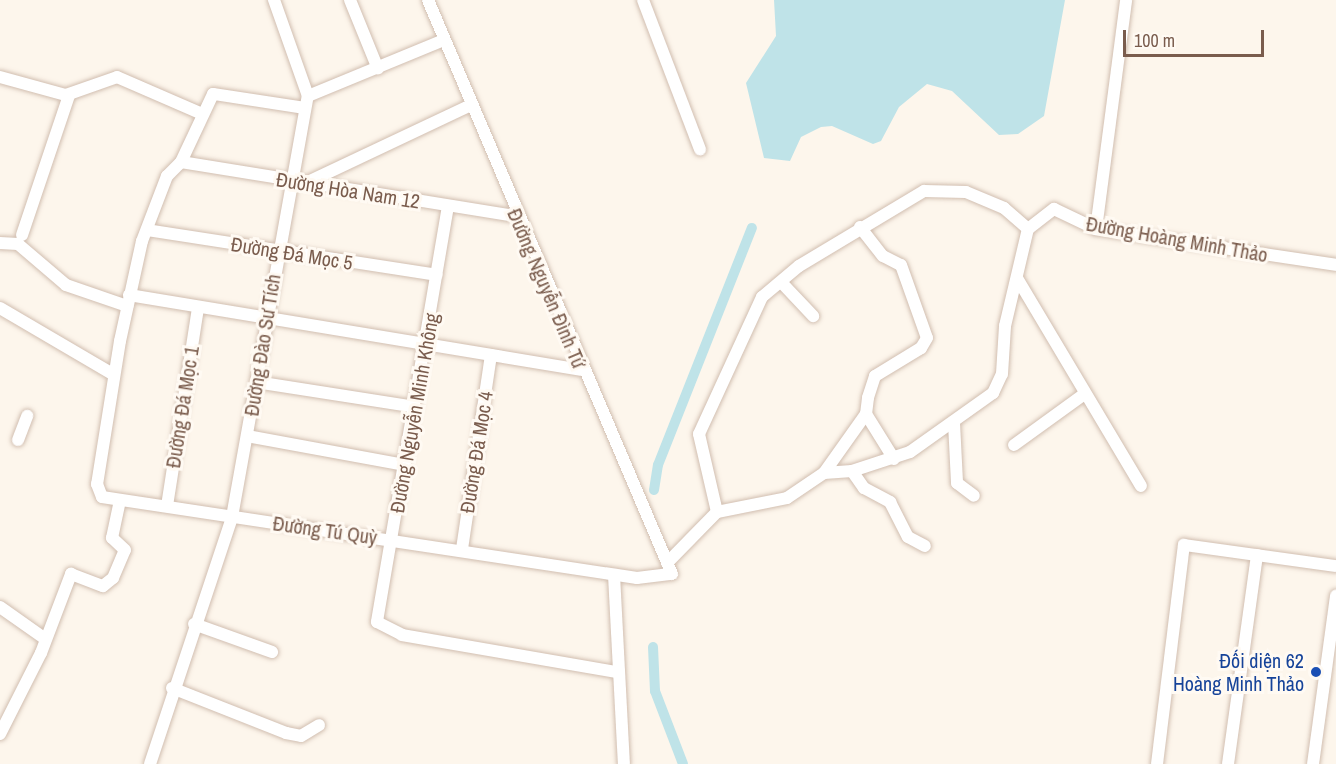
<!DOCTYPE html>
<meta charset="utf-8">
<style>
body{margin:0}
#map{position:relative;width:1336px;height:764px;overflow:hidden;background:#fdf6ec;font-family:"Archivo Narrow",sans-serif}
div>[style]{position:absolute}
.water>*{inset:0;background:#bfe3e8}
.canal>*{height:10px;margin:-5px;padding:0 5px;transform-origin:5px;border-radius:5px;background:#bfe3e8}
.roads{filter:drop-shadow(0 0 2px #d1beb0) drop-shadow(0 0 2px #d1beb0)}
.street>*{height:12px;margin:-6px;padding:0 6px;transform-origin:6px;border-radius:6px;background:#fff}
.dots>*{width:16px;height:16px;translate:-50% -50%;box-sizing:border-box;border:3px solid #fffaf3;border-radius:50%}
span{translate:-50% -50%;white-space:nowrap;text-align:center;line-height:1.15;-webkit-text-stroke:6px #fffaf3;paint-order:stroke}
.street-label{font-size:20px;color:#7a5c4d}
.transit-label{font-size:20px;color:#164399}
.right{translate:-100% -50%;text-align:right}
.scale{position:absolute;left:1123px;top:30px;width:141px;height:27px;box-sizing:border-box;border:3px solid #7a5c4d;border-top:0;padding-left:8px;font-size:18px;line-height:21px;white-space:nowrap;color:#7a5c4d;-webkit-text-stroke:4px #fffaf3;paint-order:stroke}
</style>
<div id="map">
<div class="water">
<i style="clip-path:polygon(774px 0,1065px 0,1044px 116px,1018px 134px,999px 135px,952px 91px,927px 84px,899px 107px,881px 141px,873px 144px,832px 126px,821px 127px,801px 137px,790px 161px,764px 158px,746px 83px,776px 36px)"></i>
</div>
<div class="canal">
<i style="left:654px;top:490px;width:25px;rotate:-81deg"></i>
<i style="left:658px;top:465px;width:255px;rotate:-68.4deg"></i>
<i style="left:653px;top:647px;width:44px;rotate:87.4deg"></i>
<i style="left:655px;top:691px;width:78px;rotate:69deg"></i>
</div>
<div class="roads">
<div class="street">
<i style="left:350px;top:0;width:74px;rotate:67.9deg"></i>
<i style="left:643px;top:0;width:160px;rotate:69.1deg"></i>
<i style="left:0;top:77px;width:68px;rotate:15.3deg"></i>
<i style="left:66px;top:95px;width:54px;rotate:-19.4deg"></i>
<i style="left:117px;top:77px;width:93px;rotate:23.5deg"></i>
<i style="left:308px;top:96px;width:147px;rotate:-22.4deg"></i>
<i style="left:305px;top:108px;width:93px;rotate:-171.3deg"></i>
<i style="left:213px;top:94px;width:75px;rotate:115.2deg"></i>
<i style="left:181px;top:162px;width:20px;rotate:135deg"></i>
<i style="left:167px;top:176px;width:70px;rotate:111deg"></i>
<i style="left:142px;top:241px;width:102px;rotate:102.4deg"></i>
<i style="left:120px;top:341px;width:145px;rotate:99.1deg"></i>
<i style="left:97px;top:484px;width:14px;rotate:69deg"></i>
<i style="left:102px;top:497px;width:541px;rotate:8.61deg"></i>
<i style="left:637px;top:578px;width:35px;rotate:-7deg"></i>
<i style="left:672px;top:574px;width:624px;rotate:-113.03deg"></i>
<i style="left:181px;top:162px;width:339px;rotate:9.2deg"></i>
<i style="left:308px;top:182px;width:180px;rotate:-25.3deg"></i>
<i style="left:448px;top:206px;width:422px;rotate:99.7deg"></i>
<i style="left:377px;top:622px;width:28px;rotate:27deg"></i>
<i style="left:402px;top:635px;width:218px;rotate:9.8deg"></i>
<i style="left:860px;top:227px;width:37px;rotate:52deg"></i>
<i style="left:883px;top:256px;width:20px;rotate:27deg"></i>
<i style="left:901px;top:265px;width:77px;rotate:70.4deg"></i>
<i style="left:927px;top:338px;width:12px;rotate:121deg"></i>
<i style="left:921px;top:348px;width:54px;rotate:148.7deg"></i>
<i style="left:875px;top:376px;width:23px;rotate:108deg"></i>
<i style="left:868px;top:398px;width:16px;rotate:97deg"></i>
<i style="left:866px;top:414px;width:53px;rotate:58.1deg"></i>
<i style="left:1096px;top:229px;width:231px;rotate:-82.5deg"></i>
<i style="left:147px;top:230px;width:293px;rotate:8.8deg"></i>
<i style="left:22px;top:235px;width:148px;rotate:-71.4deg"></i>
<i style="left:0;top:243px;width:18px;rotate:3deg"></i>
<i style="left:18px;top:244px;width:63px;rotate:40.5deg"></i>
<i style="left:66px;top:285px;width:65px;rotate:19deg"></i>
<i style="left:1017px;top:278px;width:242px;rotate:59.2deg"></i>
<i style="left:781px;top:282px;width:47px;rotate:46.7deg"></i>
<i style="left:129px;top:295px;width:458px;rotate:9.4deg"></i>
<i style="left:0;top:308px;width:132px;rotate:30.4deg"></i>
<i style="left:256px;top:382px;width:161px;rotate:8.9deg"></i>
<i style="left:954px;top:423px;width:60px;rotate:87.1deg"></i>
<i style="left:957px;top:483px;width:21px;rotate:37deg"></i>
<i style="left:247px;top:436px;width:161px;rotate:10.4deg"></i>
<i style="left:18px;top:440px;width:26px;rotate:-69deg"></i>
<i style="left:1014px;top:445px;width:85px;rotate:-35.9deg"></i>
<i style="left:852px;top:471px;width:21px;rotate:55deg"></i>
<i style="left:864px;top:488px;width:30px;rotate:28deg"></i>
<i style="left:890px;top:502px;width:39px;rotate:63deg"></i>
<i style="left:908px;top:537px;width:19px;rotate:28deg"></i>
<i style="left:824px;top:473px;width:72px;rotate:-54.6deg"></i>
<i style="left:167px;top:506px;width:201px;rotate:-81.1deg"></i>
<i style="left:717px;top:512px;width:71px;rotate:-11.3deg"></i>
<i style="left:787px;top:498px;width:45px;rotate:-34deg"></i>
<i style="left:824px;top:473px;width:28px;rotate:-4deg"></i>
<i style="left:852px;top:471px;width:61px;rotate:-18.1deg"></i>
<i style="left:910px;top:452px;width:102px;rotate:-35.4deg"></i>
<i style="left:993px;top:393px;width:21px;rotate:-65deg"></i>
<i style="left:1002px;top:374px;width:48px;rotate:-86.4deg"></i>
<i style="left:1005px;top:326px;width:100px;rotate:-76.7deg"></i>
<i style="left:1028px;top:229px;width:33px;rotate:-38deg"></i>
<i style="left:1054px;top:209px;width:47px;rotate:25.5deg"></i>
<i style="left:1096px;top:229px;width:243px;rotate:8.5deg"></i>
<i style="left:462px;top:549px;width:196px;rotate:-81.5deg"></i>
<i style="left:667px;top:563px;width:71px;rotate:-45.6deg"></i>
<i style="left:717px;top:512px;width:80px;rotate:-103deg"></i>
<i style="left:699px;top:434px;width:151px;rotate:-65.3deg"></i>
<i style="left:762px;top:297px;width:48px;rotate:-40deg"></i>
<i style="left:799px;top:266px;width:146px;rotate:-31deg"></i>
<i style="left:924px;top:191px;width:42px;rotate:1.4deg"></i>
<i style="left:966px;top:192px;width:41px;rotate:22.8deg"></i>
<i style="left:1004px;top:208px;width:32px;rotate:41deg"></i>
<i style="left:614px;top:575px;width:189px;rotate:87deg"></i>
<i style="left:0;top:607px;width:54px;rotate:35.2deg"></i>
<i style="left:194px;top:624px;width:83px;rotate:19.7deg"></i>
<i style="left:172px;top:688px;width:123px;rotate:21.5deg"></i>
<i style="left:286px;top:733px;width:15px;rotate:11deg"></i>
<i style="left:301px;top:736px;width:21px;rotate:-31deg"></i>
<i style="left:0;top:734px;width:91px;rotate:-63.2deg"></i>
<i style="left:41px;top:653px;width:85px;rotate:-69.2deg"></i>
<i style="left:71px;top:574px;width:34px;rotate:21deg"></i>
<i style="left:103px;top:586px;width:13px;rotate:-39deg"></i>
<i style="left:113px;top:578px;width:30px;rotate:-67deg"></i>
<i style="left:125px;top:550px;width:18px;rotate:-137deg"></i>
<i style="left:112px;top:538px;width:38px;rotate:-78deg"></i>
<i style="left:150px;top:764px;width:260px;rotate:-71.6deg"></i>
<i style="left:232px;top:517px;width:428px;rotate:-79.8deg"></i>
<i style="left:308px;top:96px;width:102px;rotate:-109.5deg"></i>
<i style="left:1157px;top:764px;width:221px;rotate:-83deg"></i>
<i style="left:1184px;top:545px;width:153px;rotate:7.9deg"></i>
<i style="left:1228px;top:764px;width:211px;rotate:-82.1deg"></i>
<i style="left:1313px;top:764px;width:170px;rotate:-82.2deg"></i>
</div>
</div>
<div class="dots">
<i style="left:1316px;top:672px;background:#1a4fb4"></i>
</div>
<div class="street-label">
<span style="left:348px;top:190px;rotate:9deg">Đường Hòa Nam 12</span>
<span style="left:1177px;top:239px;rotate:10deg">Đường Hoàng Minh Thảo</span>
<span style="left:292px;top:253px;rotate:9deg">Đường Đá Mọc 5</span>
<span style="left:547px;top:288px;rotate:67deg">Đường Nguyễn Đình Tứ</span>
<span style="left:262px;top:345px;rotate:-81deg">Đường Đào Sư Tích</span>
<span style="left:182px;top:407px;rotate:-81deg">Đường Đá Mọc 1</span>
<span style="left:414px;top:413px;rotate:-80deg">Đường Nguyễn Minh Không</span>
<span style="left:476px;top:452px;rotate:-81deg">Đường Đá Mọc 4</span>
<span style="left:325px;top:530px;rotate:8deg">Đường Tú Quỳ</span>
</div>
<div class="transit-label">
<span class="right" style="left:1304px;top:672px">Đối diện 62<br>Hoàng Minh Thảo</span>
</div>
<div class="scale">100 m</div>
</div>
